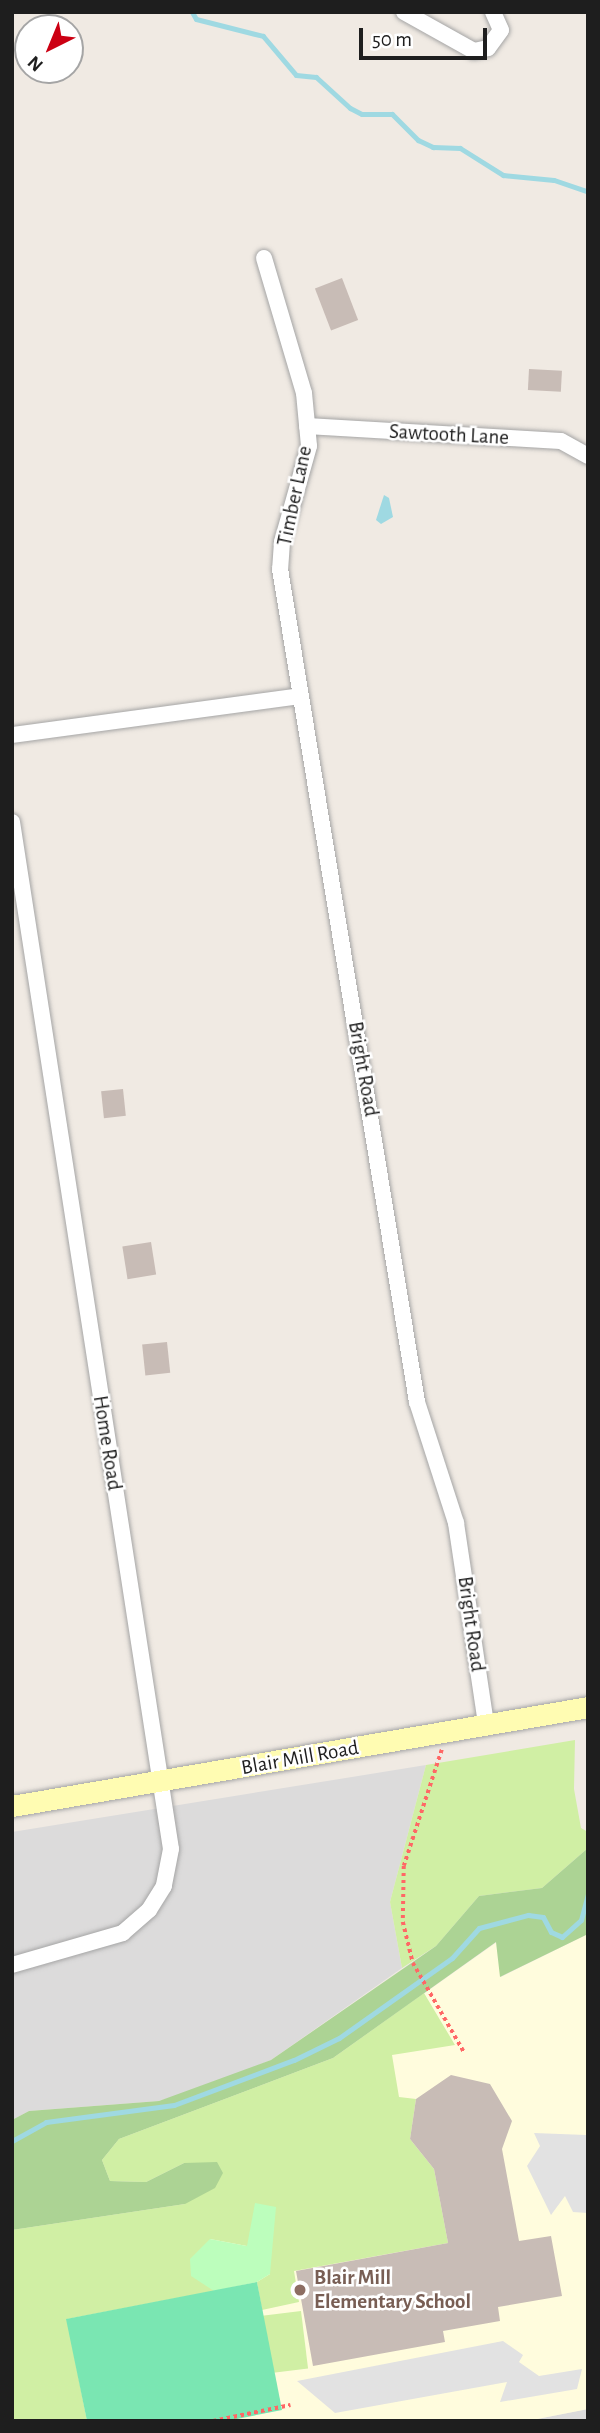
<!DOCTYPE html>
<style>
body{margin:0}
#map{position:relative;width:600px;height:2433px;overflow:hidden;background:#f0eae3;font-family:"Alegreya Sans",sans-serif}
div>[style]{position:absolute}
.residential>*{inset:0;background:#dcdbdb}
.education>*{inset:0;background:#fffcdd}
.grass>*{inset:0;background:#d0efa4;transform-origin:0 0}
.forest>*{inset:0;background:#acd394}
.park>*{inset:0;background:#bcfebc}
.pitch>*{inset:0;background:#7ae6b2}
.parking>*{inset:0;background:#e2e2e2}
.water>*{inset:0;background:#9fd9e2}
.stream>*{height:5px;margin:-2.5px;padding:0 2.5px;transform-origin:2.5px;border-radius:2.5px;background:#9fd9e2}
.building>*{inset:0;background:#c8bcb6;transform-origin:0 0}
.path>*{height:3.5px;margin-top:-1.75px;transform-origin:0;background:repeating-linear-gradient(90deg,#ff6765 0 3.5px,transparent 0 7px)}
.roads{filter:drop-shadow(0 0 2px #a5a5a5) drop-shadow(0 0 2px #a5a5a5)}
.street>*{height:16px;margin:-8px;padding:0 8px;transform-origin:8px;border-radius:8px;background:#fff}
.secondary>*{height:21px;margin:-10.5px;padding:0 10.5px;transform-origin:10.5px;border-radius:10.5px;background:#fffcb2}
.dots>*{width:19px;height:19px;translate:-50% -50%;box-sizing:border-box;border:4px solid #fff;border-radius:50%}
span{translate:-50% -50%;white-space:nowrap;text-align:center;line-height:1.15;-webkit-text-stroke:5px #fff;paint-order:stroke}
.street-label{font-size:21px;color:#1e1e1e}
.education-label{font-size:21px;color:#785e54;font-weight:700}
.left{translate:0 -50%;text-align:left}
.frame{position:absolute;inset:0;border:14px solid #1e1e1e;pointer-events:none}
.north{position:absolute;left:14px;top:14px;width:70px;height:70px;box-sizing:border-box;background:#fff;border:2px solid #a5a5a5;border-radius:50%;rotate:223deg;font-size:19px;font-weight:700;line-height:28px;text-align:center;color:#1e1e1e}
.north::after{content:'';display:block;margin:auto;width:24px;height:32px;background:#cc0013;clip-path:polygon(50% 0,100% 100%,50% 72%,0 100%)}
.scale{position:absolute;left:359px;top:28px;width:128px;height:32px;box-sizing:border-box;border:4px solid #1e1e1e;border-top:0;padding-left:9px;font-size:21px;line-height:24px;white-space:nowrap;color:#1e1e1e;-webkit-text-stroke:5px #fff;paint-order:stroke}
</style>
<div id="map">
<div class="residential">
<i style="clip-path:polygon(426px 1765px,390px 1902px,402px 1968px,271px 2060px,200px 2089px,159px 2101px,29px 2111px,12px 2120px,12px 1832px)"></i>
<i style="clip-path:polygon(588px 2409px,588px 2421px,527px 2421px)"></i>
</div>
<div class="education">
<i style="clip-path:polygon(588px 1934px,588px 2409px,527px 2421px,12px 2421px,12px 2172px,333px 2058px,497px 1942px,501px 1977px)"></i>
</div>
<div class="grass">
<i style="clip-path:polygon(575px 1740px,574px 1789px,581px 1828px,588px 1832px,588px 1848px,542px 1888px,479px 1896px,436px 1946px,402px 1968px,390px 1902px,426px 1765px)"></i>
<i style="clip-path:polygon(424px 1993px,455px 2045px,392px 2055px,399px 2097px,416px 2099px,410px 2139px,434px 2169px,448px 2243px,294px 2271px,299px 2302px,262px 2310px,257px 2282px,270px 2274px,247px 2246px,210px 2239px,214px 2291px,67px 2319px,87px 2421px,12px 2421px,12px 2230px,185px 2204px,184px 2163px,146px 2182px,110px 2181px,102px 2160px,119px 2139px,333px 2058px)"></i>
<i style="left:301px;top:2311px;width:58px;height:39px;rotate:83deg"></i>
</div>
<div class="forest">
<i style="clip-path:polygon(588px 1848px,588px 1934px,500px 1977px,496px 1942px,333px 2058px,119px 2139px,102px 2160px,110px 2181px,146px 2182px,184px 2163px,217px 2162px,223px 2173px,215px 2188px,185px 2204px,12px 2230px,12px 2120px,29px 2111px,159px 2101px,271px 2060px,436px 1946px,479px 1896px,542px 1888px)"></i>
</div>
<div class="park">
<i style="clip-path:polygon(255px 2203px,276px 2207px,270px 2274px,257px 2282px,214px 2291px,191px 2276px,190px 2259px,210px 2239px,247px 2246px)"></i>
</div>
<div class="pitch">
<i style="clip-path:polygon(257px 2282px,282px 2410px,227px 2421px,87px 2421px,66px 2319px)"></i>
</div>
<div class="parking">
<i style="clip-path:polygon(534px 2133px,586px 2135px,588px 2213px,573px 2212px,565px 2196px,551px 2215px,527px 2166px,540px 2146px)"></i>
<i style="clip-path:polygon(503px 2341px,523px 2355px,519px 2362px,539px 2376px,582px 2369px,577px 2389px,500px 2402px,507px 2382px,335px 2413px,297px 2381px)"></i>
</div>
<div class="water">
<i style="clip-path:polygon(384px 495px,389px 498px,393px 517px,381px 524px,376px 520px)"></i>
</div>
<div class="stream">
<i style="left:192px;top:12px;width:8px;rotate:60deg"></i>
<i style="left:196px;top:19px;width:69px;rotate:14.2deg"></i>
<i style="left:263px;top:36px;width:51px;rotate:49.8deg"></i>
<i style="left:296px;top:75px;width:20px;rotate:6deg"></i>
<i style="left:316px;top:77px;width:46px;rotate:42.4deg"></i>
<i style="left:350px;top:108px;width:13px;rotate:27deg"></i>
<i style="left:362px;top:114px;width:30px"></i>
<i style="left:392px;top:114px;width:37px;rotate:45deg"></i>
<i style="left:418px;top:140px;width:17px;rotate:25deg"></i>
<i style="left:433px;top:147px;width:27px;rotate:2deg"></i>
<i style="left:460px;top:148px;width:51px;rotate:32.1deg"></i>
<i style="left:503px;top:175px;width:51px;rotate:5.6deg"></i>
<i style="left:554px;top:180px;width:36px;rotate:19deg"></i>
<i style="left:12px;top:2141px;width:39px;rotate:-29deg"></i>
<i style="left:46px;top:2122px;width:129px;rotate:-7.6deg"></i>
<i style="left:174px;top:2105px;width:128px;rotate:-20.6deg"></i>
<i style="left:294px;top:2060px;width:50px;rotate:-26.1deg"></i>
<i style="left:339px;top:2038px;width:138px;rotate:-35.3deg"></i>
<i style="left:452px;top:1958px;width:40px;rotate:-48deg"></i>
<i style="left:479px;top:1928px;width:51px;rotate:-14.9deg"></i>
<i style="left:528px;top:1915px;width:15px;rotate:8deg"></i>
<i style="left:543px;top:1917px;width:17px;rotate:62deg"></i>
<i style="left:551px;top:1932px;width:12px;rotate:24deg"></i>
<i style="left:562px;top:1937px;width:25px;rotate:-42deg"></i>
<i style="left:581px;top:1920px;width:27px;rotate:-75deg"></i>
</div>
<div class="building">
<i style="left:342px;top:278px;width:45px;height:29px;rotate:69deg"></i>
<i style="left:529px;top:369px;width:33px;height:21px;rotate:3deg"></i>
<i style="left:123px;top:1089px;width:27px;height:22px;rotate:84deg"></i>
<i style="left:151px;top:1242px;width:33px;height:29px;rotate:81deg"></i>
<i style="left:167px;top:1342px;width:31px;height:25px;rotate:84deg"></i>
<i style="clip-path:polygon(451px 2075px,490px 2084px,512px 2121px,502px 2149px,519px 2241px,551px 2236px,562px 2296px,498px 2307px,500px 2321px,443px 2331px,445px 2342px,313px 2366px,296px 2271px,448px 2243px,434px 2169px,410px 2139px,416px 2099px)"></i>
</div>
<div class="path">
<i style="left:442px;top:1750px;width:122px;rotate:108.1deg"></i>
<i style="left:404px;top:1866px;width:56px;rotate:91deg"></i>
<i style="left:403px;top:1922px;width:42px;rotate:76.3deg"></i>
<i style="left:413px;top:1963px;width:103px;rotate:60.2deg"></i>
<i style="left:213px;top:2421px;width:79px;rotate:-11.7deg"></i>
</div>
<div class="roads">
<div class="street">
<i style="left:404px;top:12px;width:80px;rotate:29.1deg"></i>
<i style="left:474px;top:51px;width:14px;rotate:-12deg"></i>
<i style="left:488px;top:48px;width:22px;rotate:-54deg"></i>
<i style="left:501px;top:30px;width:20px;rotate:-114deg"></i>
<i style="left:264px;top:258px;width:141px;rotate:73.5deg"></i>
<i style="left:304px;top:393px;width:53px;rotate:84.6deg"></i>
<i style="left:309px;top:446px;width:100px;rotate:105.7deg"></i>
<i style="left:282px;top:542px;width:27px;rotate:94deg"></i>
<i style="left:280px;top:569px;width:844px;rotate:80.66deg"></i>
<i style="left:417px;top:1402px;width:127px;rotate:72.1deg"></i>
<i style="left:456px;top:1523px;width:203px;rotate:81.5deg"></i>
<i style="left:307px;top:426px;width:254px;rotate:3.4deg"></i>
<i style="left:561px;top:441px;width:31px;rotate:29deg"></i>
<i style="left:12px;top:735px;width:290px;rotate:-7.7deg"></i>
<i style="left:12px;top:822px;width:1039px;rotate:81.2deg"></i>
<i style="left:171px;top:1849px;width:38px;rotate:101deg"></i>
<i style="left:164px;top:1886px;width:28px;rotate:122deg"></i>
<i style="left:149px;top:1910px;width:35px;rotate:139deg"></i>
<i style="left:123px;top:1933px;width:116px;rotate:163.9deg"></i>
</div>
<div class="secondary">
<i style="left:12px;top:1806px;width:584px;rotate:-9.75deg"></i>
</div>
</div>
<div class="dots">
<i style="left:300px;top:2290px;background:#8d6e63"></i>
</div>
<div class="street-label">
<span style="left:449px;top:435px;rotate:3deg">Sawtooth Lane</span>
<span style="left:295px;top:496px;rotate:-78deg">Timber Lane</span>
<span style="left:363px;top:1069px;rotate:80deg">Bright Road</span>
<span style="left:107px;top:1443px;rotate:81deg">Home Road</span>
<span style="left:471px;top:1624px;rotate:82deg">Bright Road</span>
<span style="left:300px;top:1758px;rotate:-10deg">Blair Mill Road</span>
</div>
<div class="education-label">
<span class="left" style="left:314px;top:2290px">Blair Mill<br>Elementary School</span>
</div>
<div class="frame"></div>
<div class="north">N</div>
<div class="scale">50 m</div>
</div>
